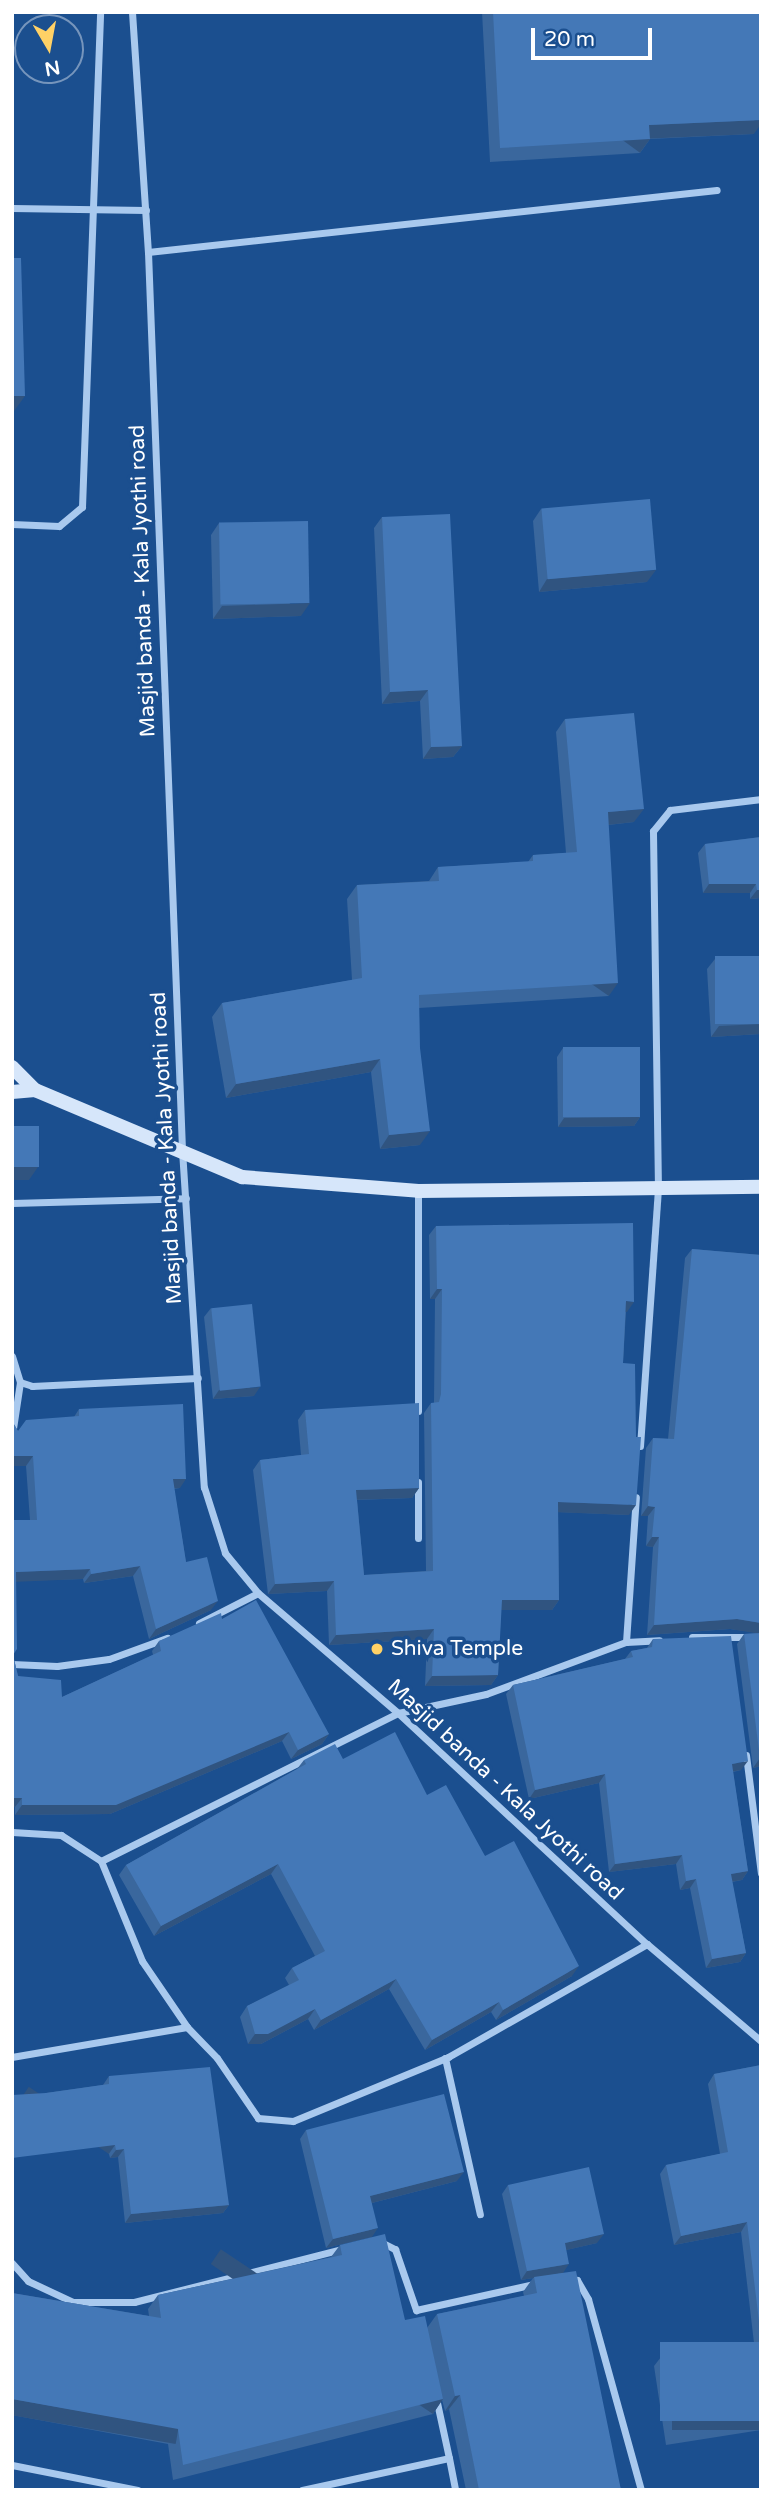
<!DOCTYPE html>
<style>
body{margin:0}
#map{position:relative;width:773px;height:2502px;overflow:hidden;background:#1b4f8f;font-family:"Varela Round",sans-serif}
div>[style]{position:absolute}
.minor>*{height:7px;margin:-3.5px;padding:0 3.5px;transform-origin:3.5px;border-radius:3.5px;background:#a9c9ee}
.secondary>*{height:14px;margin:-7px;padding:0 7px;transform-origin:7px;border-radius:7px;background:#d6e6fa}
.wall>*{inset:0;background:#3a679d}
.shaded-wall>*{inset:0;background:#305480;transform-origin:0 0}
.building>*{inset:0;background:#4478b7;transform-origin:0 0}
.dots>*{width:19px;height:19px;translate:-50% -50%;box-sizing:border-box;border:4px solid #1b4f8f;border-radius:50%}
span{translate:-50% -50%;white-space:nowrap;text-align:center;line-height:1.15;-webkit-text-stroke:7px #1b4f8f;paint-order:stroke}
.street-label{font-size:21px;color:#fff}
.poi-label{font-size:21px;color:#fff}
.left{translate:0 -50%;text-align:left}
.frame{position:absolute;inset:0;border:14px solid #fff;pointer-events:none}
.north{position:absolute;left:14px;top:14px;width:70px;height:70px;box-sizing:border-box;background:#1b4f8f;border:2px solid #7695bc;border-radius:50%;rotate:170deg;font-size:19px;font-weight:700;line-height:28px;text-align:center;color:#fff}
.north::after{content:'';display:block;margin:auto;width:24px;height:32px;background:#ffd166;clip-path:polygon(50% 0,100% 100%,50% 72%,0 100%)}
.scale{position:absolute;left:531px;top:28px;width:121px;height:32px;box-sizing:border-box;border:4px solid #fff;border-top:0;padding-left:9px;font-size:21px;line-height:24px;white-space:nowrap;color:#fff;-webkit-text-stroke:5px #1b4f8f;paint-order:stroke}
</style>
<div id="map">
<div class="minor">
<i style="left:132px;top:12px;width:241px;rotate:86.2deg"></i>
<i style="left:148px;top:252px;width:899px;rotate:87.83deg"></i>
<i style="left:182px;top:1150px;width:338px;rotate:86.3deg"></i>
<i style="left:204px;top:1487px;width:69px;rotate:72.3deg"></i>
<i style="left:225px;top:1553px;width:52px;rotate:50.5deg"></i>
<i style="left:258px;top:1593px;width:184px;rotate:40.6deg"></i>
<i style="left:398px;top:1713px;width:340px;rotate:42.9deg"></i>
<i style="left:647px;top:1944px;width:150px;rotate:40.4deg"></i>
<i style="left:12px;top:208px;width:134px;rotate:0.9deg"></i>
<i style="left:148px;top:252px;width:572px;rotate:-6.22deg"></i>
<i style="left:12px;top:524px;width:47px;rotate:2.4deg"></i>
<i style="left:59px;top:526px;width:30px;rotate:-40deg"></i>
<i style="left:82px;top:507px;width:495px;rotate:-87.9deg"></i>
<i style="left:12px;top:1203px;width:174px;rotate:-1.6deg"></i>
<i style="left:12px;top:1356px;width:27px;rotate:73deg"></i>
<i style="left:20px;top:1382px;width:13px;rotate:18deg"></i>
<i style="left:32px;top:1386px;width:166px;rotate:-2.8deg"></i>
<i style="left:418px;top:1411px;width:220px;rotate:-90deg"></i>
<i style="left:12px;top:1435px;width:54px;rotate:-81.4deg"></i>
<i style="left:640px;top:1446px;width:257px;rotate:-86deg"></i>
<i style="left:658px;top:1190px;width:359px;rotate:-90.8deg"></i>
<i style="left:653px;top:831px;width:27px;rotate:-51deg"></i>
<i style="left:670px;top:810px;width:92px;rotate:-6.9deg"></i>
<i style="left:418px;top:1538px;width:56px;rotate:-90deg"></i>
<i style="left:199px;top:1623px;width:66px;rotate:-27deg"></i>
<i style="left:692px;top:1637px;width:69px"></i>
<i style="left:626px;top:1642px;width:145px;rotate:-86.1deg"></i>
<i style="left:12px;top:1664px;width:45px;rotate:2.5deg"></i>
<i style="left:57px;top:1666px;width:52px;rotate:-7.7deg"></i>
<i style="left:109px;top:1659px;width:62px;rotate:-19.9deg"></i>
<i style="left:746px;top:1755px;width:119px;rotate:82.8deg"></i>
<i style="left:12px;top:1832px;width:49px;rotate:3.5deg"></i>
<i style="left:61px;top:1835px;width:48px;rotate:33deg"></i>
<i style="left:101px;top:1861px;width:108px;rotate:67.7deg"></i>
<i style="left:142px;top:1961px;width:80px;rotate:55.7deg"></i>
<i style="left:187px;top:2027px;width:178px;rotate:170.3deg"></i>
<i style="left:101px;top:1861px;width:332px;rotate:-26.5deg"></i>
<i style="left:398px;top:1713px;width:90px;rotate:-12.2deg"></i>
<i style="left:486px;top:1694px;width:149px;rotate:-20.4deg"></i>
<i style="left:626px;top:1642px;width:33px;rotate:-3deg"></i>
<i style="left:187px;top:2027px;width:43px;rotate:45.9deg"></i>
<i style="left:217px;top:2058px;width:73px;rotate:55.7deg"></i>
<i style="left:258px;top:2118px;width:35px;rotate:5deg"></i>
<i style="left:293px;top:2121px;width:168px;rotate:-22.4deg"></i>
<i style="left:448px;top:2057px;width:229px;rotate:-29.6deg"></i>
<i style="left:445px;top:2058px;width:160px;rotate:77.4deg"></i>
<i style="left:381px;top:2242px;width:16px;rotate:27deg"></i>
<i style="left:395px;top:2249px;width:65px;rotate:71deg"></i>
<i style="left:416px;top:2310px;width:121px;rotate:-12.4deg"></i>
<i style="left:12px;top:2263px;width:24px;rotate:48deg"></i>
<i style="left:28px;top:2281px;width:50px;rotate:25deg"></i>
<i style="left:73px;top:2302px;width:61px"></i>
<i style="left:134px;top:2302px;width:215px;rotate:-14.3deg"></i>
<i style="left:570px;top:2280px;width:7px"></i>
<i style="left:577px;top:2280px;width:22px;rotate:60deg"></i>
<i style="left:588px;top:2299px;width:198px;rotate:74.5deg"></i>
<i style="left:436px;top:2398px;width:61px;rotate:77.8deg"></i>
<i style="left:12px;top:2465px;width:128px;rotate:11.2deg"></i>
<i style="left:302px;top:2490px;width:150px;rotate:-12.3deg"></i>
<i style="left:449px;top:2458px;width:33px;rotate:79deg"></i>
</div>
<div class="secondary">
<i style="left:12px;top:1067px;width:33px;rotate:45deg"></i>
<i style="left:35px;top:1090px;width:225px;rotate:22.8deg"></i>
<i style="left:242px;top:1177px;width:177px;rotate:4.5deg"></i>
<i style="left:418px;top:1191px;width:343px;rotate:-0.7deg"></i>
<i style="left:12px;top:1092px;width:23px;rotate:-5deg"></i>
</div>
<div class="wall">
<i style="clip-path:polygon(482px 12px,759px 12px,754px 134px,650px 139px,640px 153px,490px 162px)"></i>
<i style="clip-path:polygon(541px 509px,647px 582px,539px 592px,533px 521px)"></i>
<i style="clip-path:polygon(382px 517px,462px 746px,453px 757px,423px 759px,420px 701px,382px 704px,374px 528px)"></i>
<i style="clip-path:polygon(219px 523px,301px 616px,213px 619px,211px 535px)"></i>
<i style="clip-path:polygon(565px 719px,634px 822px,608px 825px,609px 996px,419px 1008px,420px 1145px,380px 1149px,371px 1072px,226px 1098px,212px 1017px,222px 1003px,352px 980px,347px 899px,357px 885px,429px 881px,438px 867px,528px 862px,533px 855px,566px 853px,556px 732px)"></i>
<i style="clip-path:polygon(761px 837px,761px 898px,750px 899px,750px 893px,703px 893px,698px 853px,705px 844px)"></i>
<i style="clip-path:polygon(761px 956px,761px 1034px,711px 1037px,707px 969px,715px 959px)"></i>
<i style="clip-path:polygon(563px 1048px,640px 1117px,634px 1126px,558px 1127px,557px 1057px)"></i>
<i style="clip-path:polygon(436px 1226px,627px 1312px,626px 1311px,623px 1363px,629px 1515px,558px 1512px,559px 1600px,552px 1610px,501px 1610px,498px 1675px,491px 1685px,425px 1686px,427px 1639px,329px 1645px,327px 1591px,268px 1594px,253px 1470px,260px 1460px,301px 1455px,298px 1420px,305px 1410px,419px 1488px,412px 1498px,357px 1500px,364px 1575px,426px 1571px,424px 1413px,431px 1403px,434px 1403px,435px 1299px,430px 1299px,429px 1235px)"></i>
<i style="clip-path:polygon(692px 1249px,761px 1255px,761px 1766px,753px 1768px,737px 1644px,744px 1634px,760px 1633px,730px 1629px,647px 1635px,653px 1547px,646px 1546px,648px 1516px,641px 1516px,646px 1448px,653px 1438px,668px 1439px,685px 1258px)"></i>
<i style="clip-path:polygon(211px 1308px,254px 1396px,213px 1399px,204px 1317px)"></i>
<i style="clip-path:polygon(79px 1409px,180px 1488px,174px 1489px,186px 1562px,211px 1610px,149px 1639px,133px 1576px,84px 1583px,83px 1579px,16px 1581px,13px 1655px,18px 1676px,62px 1697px,153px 1655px,152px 1651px,159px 1641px,222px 1619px,329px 1734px,322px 1744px,291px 1759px,282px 1741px,110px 1814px,15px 1815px,15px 1807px,12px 1807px,12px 1520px,30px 1520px,26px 1466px,12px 1466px,12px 1421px,18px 1431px,74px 1417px)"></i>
<i style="clip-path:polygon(653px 1639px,741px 1770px,733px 1772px,748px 1871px,742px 1880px,732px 1882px,746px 1953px,740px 1962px,706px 1968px,690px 1888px,680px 1890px,676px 1864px,609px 1872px,599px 1783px,529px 1799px,506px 1694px,513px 1685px,625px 1659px,631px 1651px,647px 1648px)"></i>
<i style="clip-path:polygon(343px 1759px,427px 1795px,485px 1856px,572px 1976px,496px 2020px,491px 2012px,425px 2050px,389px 1989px,314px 2030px,308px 2019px,261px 2044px,248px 2044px,240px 2017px,247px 2006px,289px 1985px,285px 1978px,292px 1968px,315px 1956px,271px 1874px,154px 1936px,119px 1875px,126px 1865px,297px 1769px,304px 1760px)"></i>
<i style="clip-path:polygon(761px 2065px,761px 2430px,666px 2445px,654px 2366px,661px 2357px,754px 2343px,741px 2232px,674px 2245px,660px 2174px,666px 2165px,720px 2154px,708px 2084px,714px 2074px)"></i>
<i style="clip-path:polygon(109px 2076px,229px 2205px,223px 2213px,125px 2223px,118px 2157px,110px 2158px,109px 2154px,46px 2093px,103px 2085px)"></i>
<i style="clip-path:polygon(306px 2130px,457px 2181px,372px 2203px,372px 2237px,326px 2248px,300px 2139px)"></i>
<i style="clip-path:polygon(508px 2185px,597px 2243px,566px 2250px,563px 2273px,621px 2490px,466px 2490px,449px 2409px,445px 2411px,442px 2400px,433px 2414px,173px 2480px,168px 2444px,12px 2415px,12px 2293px,149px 2316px,148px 2309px,158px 2295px,331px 2257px,340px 2245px,405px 2320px,427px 2328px,437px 2314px,524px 2296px,523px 2292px,533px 2278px,521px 2280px,502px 2194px)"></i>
</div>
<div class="shaded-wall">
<i style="clip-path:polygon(761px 120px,761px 124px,754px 134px,639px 139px,649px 125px)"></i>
<i style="left:650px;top:139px;width:17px;height:150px;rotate:126deg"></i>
<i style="clip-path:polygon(12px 396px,25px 396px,12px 414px)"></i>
<i style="clip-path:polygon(656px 570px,647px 582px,539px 592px,547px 579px)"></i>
<i style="clip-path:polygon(310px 603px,301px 616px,213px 619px,222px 606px)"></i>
<i style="clip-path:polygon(428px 690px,420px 701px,382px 704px,390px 692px)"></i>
<i style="clip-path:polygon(462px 746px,453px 757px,423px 759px,431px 747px)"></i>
<i style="clip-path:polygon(644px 809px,634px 822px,598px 826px,608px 812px)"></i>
<i style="clip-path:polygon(709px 884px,756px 884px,750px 893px,703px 893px)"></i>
<i style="clip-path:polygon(757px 890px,761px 890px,761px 898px,750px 899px)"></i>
<i style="left:618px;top:983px;width:16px;height:199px;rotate:125deg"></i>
<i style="clip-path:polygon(761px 1024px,761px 1034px,711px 1037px,719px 1026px)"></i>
<i style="clip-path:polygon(380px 1059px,371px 1072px,226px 1098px,236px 1084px)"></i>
<i style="clip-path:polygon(640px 1117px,634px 1126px,558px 1127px,564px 1118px)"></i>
<i style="clip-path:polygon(430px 1131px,420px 1145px,380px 1149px,389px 1135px)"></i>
<i style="clip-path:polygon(12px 1167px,38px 1167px,29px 1180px,12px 1180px)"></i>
<i style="clip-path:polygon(437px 1289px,442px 1289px,435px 1299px,430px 1299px)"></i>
<i style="clip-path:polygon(626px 1301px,634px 1302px,627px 1312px,619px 1311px)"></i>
<i style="clip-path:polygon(260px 1387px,254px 1396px,213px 1399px,219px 1390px)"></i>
<i style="clip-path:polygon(12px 1456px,33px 1456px,26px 1466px,12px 1466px)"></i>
<i style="clip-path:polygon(173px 1479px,186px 1479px,180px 1488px,166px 1489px)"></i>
<i style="clip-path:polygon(419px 1488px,412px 1498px,349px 1500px,356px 1490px)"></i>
<i style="clip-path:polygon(558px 1502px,636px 1505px,629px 1515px,551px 1512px)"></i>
<i style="clip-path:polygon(648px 1506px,655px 1507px,648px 1516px,641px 1516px)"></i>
<i style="clip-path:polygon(652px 1537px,659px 1537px,653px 1547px,646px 1546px)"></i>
<i style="clip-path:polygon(140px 1566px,133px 1576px,84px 1583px,91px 1574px)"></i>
<i style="clip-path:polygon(90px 1569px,83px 1579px,12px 1582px,16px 1572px)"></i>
<i style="clip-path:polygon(334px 1581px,327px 1591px,268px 1594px,275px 1584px)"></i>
<i style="clip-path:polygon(502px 1600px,559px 1600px,552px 1610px,495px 1610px)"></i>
<i style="clip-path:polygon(218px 1601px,211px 1610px,149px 1639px,156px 1629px)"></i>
<i style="clip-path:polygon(737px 1619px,761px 1623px,761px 1634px,730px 1629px,647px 1635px,654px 1625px)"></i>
<i style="clip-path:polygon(434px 1629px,427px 1639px,329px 1645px,336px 1635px)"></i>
<i style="clip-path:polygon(498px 1675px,491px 1685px,425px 1686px,432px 1676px)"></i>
<i style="clip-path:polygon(289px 1732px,282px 1741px,110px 1814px,15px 1815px,22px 1805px)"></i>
<i style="clip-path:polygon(329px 1734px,322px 1744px,291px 1759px,298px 1750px)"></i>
<i style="clip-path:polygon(760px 1758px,761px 1766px,753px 1768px)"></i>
<i style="clip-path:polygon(748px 1761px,741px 1770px,725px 1773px,732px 1764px)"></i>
<i style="clip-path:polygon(605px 1774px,599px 1783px,529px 1799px,535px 1790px)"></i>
<i style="clip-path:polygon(12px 1798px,22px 1798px,15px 1807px,12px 1807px)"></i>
<i style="clip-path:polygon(682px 1855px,676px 1864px,609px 1872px,615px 1864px)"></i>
<i style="clip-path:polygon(278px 1864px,271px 1874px,154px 1936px,161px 1926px)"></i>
<i style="clip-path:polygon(748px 1871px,742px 1880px,724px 1883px,731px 1874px)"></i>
<i style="clip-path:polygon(696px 1879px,690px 1888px,680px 1890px,686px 1881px)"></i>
<i style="clip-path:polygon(746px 1953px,740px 1962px,706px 1968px,712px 1959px)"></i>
<i style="clip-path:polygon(579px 1966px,572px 1976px,496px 2020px,503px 2010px)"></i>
<i style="clip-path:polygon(396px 1979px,389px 1989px,314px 2030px,321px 2020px)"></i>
<i style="clip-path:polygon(499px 2002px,491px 2012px,425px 2050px,432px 2040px)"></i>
<i style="clip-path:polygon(315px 2009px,308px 2019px,261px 2044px,248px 2044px,255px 2034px)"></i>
<i style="left:115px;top:2145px;width:11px;height:104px;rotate:124deg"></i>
<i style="clip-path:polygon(124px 2149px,118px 2157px,110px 2158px,116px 2150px)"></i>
<i style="clip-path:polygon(464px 2172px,457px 2181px,364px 2205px,370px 2196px)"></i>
<i style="clip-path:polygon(229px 2205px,223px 2213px,125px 2223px,131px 2214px)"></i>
<i style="clip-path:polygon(747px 2222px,741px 2232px,674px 2245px,681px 2236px)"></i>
<i style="clip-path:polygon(378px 2228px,372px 2237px,326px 2248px,333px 2239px)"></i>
<i style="clip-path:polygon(604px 2234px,597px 2243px,558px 2252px,565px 2243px)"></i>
<i style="clip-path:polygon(569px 2264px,563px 2273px,521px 2280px,527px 2271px)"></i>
<i style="clip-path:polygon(460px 2395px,449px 2409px,445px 2411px,455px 2396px)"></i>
<i style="left:12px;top:2399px;width:169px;height:16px;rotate:10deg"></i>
<i style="left:443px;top:2399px;width:18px;height:268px;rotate:124deg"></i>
<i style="left:761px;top:2421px;width:9px;height:89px;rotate:90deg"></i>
</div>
<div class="building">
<i style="clip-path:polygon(493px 12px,759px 12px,761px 53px,761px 120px,649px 125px,650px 139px,500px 148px)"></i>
<i style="clip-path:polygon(12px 258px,21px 258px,25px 396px,12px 396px)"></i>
<i style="left:650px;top:499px;width:71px;height:109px;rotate:85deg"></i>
<i style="clip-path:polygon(450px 514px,462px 746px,431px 747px,428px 690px,390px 692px,382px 517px)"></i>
<i style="left:308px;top:521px;width:82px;height:89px;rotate:89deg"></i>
<i style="clip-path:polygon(634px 713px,644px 809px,608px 812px,618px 983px,419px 995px,420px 1048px,430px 1131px,389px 1135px,380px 1059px,236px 1084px,222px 1003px,362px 978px,357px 885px,439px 881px,438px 867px,533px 861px,533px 855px,577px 852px,565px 719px)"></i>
<i style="clip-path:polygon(761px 837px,761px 890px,757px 890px,756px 884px,709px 884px,705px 844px)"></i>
<i style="left:761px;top:956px;width:68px;height:46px;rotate:90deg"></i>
<i style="left:640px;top:1047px;width:70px;height:77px;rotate:90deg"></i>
<i style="left:12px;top:1126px;width:27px;height:41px"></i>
<i style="clip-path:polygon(633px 1223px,634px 1302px,626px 1301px,623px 1363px,635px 1364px,636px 1437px,641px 1437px,636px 1505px,558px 1502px,559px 1600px,502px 1600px,498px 1675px,432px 1676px,434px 1629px,336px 1635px,334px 1581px,275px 1584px,260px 1460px,309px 1454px,305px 1410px,419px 1403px,419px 1488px,356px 1490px,364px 1575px,433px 1571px,431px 1403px,439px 1402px,441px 1394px,442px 1289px,437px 1289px,436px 1226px)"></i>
<i style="clip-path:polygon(692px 1249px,761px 1255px,761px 1623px,737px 1619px,654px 1625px,659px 1537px,652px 1537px,655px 1507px,648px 1506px,653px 1438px,674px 1439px)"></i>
<i style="left:252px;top:1304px;width:83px;height:41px;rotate:84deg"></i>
<i style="clip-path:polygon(183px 1404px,186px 1479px,173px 1479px,186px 1562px,207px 1557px,218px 1601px,156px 1629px,140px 1566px,91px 1574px,90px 1569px,16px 1572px,17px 1649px,13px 1655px,18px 1676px,61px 1680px,62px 1697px,161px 1651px,159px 1641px,221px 1613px,222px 1619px,256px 1600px,329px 1734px,298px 1750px,289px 1732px,116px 1805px,22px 1805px,22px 1798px,12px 1798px,12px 1520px,37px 1520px,33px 1456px,12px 1456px,12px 1421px,18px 1431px,26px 1420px,79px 1416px,79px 1409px)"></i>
<i style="clip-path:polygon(761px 1633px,761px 1758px,760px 1758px,744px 1634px)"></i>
<i style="clip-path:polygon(731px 1636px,748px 1761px,732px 1764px,748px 1871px,731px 1874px,746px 1953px,712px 1959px,696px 1879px,686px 1881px,682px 1855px,615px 1864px,605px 1774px,535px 1790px,513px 1685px,633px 1657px,631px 1651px,652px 1647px,653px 1639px)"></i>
<i style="clip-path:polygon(395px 1732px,427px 1795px,446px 1785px,485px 1856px,514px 1841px,579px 1966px,503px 2010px,499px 2002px,432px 2040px,396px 1979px,321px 2020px,315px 2009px,268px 2034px,255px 2034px,247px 2006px,299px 1980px,292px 1968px,325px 1951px,278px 1864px,161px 1926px,126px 1865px,306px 1764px,304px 1760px,335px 1744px,343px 1759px)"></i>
<i style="clip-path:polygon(761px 2065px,761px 2338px,747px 2222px,681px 2236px,666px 2165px,728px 2152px,714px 2074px)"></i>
<i style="clip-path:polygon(210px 2067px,229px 2205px,131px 2214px,124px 2149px,116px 2150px,115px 2145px,12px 2158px,12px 2095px,46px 2093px,109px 2084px,109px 2076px)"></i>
<i style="clip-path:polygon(444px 2094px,464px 2172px,370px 2196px,378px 2228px,333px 2239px,306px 2130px)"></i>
<i style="clip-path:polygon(589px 2167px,604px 2234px,565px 2243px,569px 2264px,527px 2271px,508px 2185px)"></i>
<i style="clip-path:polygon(385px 2234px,405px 2320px,425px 2316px,443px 2399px,183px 2465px,178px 2429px,12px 2399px,12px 2293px,161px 2318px,158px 2295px,342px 2255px,340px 2245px)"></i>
<i style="clip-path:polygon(576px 2271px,621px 2490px,479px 2490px,460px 2395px,455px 2396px,437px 2314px,537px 2293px,534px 2277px)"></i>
<i style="left:761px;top:2342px;width:79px;height:101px;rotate:90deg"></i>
</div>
<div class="dots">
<i style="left:377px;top:1649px;background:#ffd166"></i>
</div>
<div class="street-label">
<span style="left:143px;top:581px;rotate:-92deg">Masjid banda - Kala Jyothi road</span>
<span style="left:167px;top:1148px;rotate:-93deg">Masjid banda - Kala Jyothi road</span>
<span style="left:505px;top:1790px;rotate:43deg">Masjid banda - Kala Jyothi road</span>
</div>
<div class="poi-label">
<span class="left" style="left:391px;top:1649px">Shiva Temple</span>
</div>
<div class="frame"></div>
<div class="north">N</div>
<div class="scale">20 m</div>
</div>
